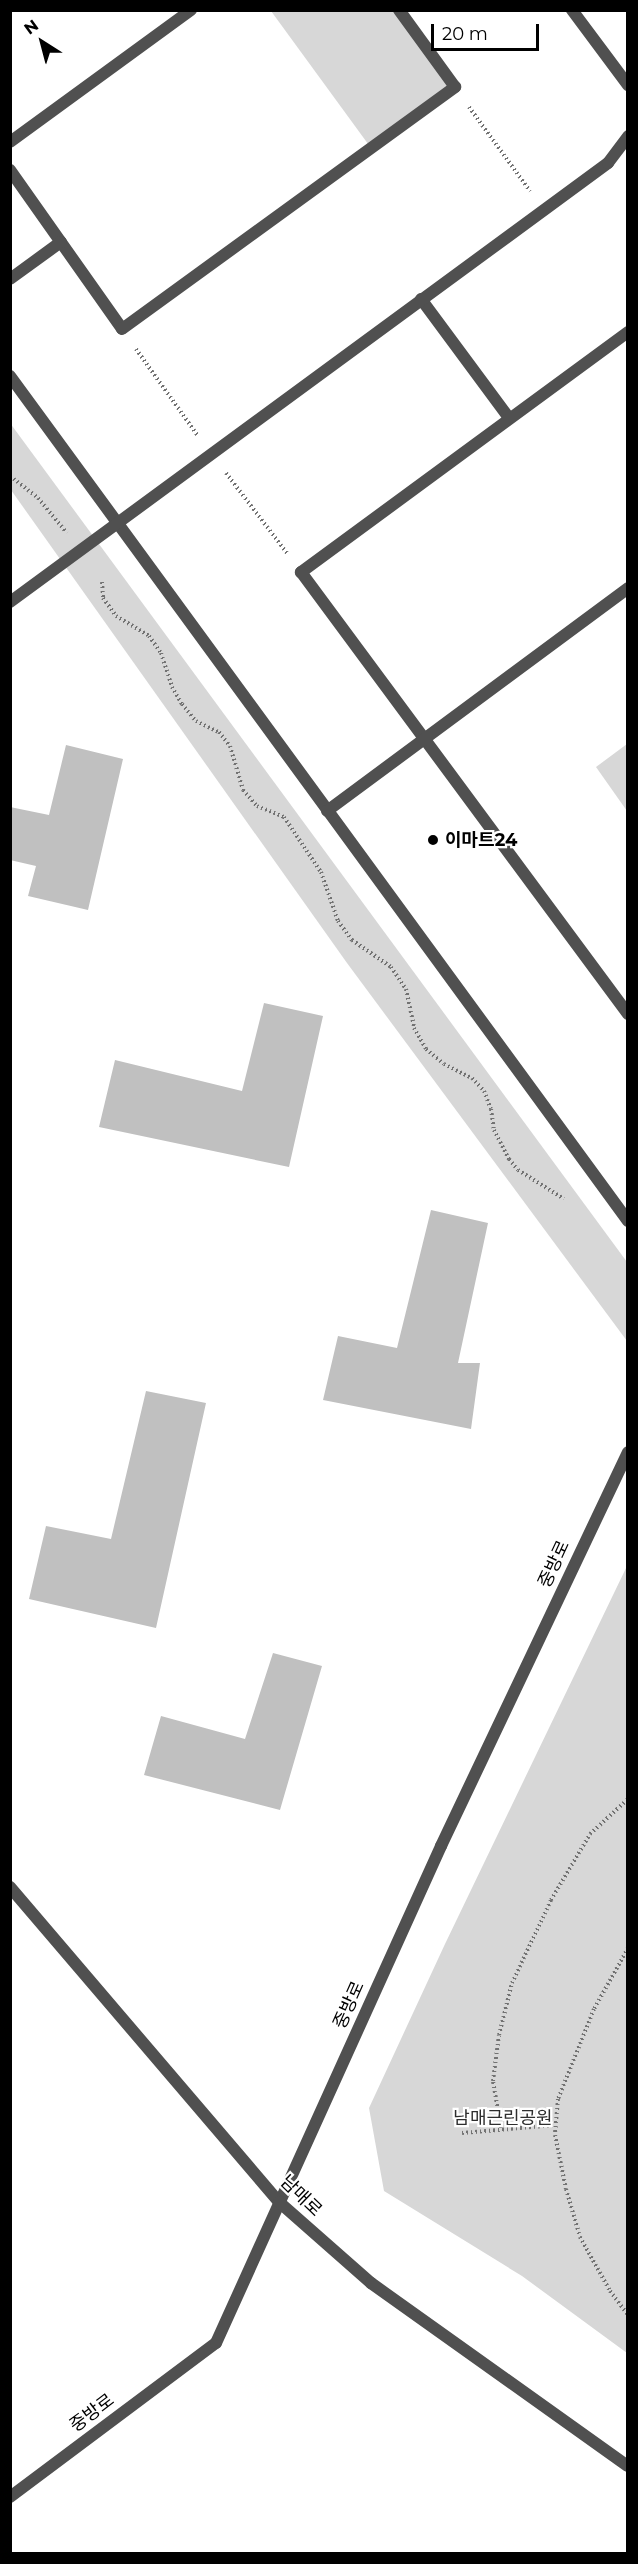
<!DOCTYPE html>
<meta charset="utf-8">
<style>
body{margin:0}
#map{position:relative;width:638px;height:2564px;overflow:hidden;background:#fff;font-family:Montserrat,"Noto Sans KR",sans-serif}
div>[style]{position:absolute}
.green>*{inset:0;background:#d7d7d7}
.building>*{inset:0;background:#c0c0c0}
.path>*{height:4px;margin-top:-2px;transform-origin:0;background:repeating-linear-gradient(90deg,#727272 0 1.5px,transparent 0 4.5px)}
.minor>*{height:12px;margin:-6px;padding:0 6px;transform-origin:6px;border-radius:6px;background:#505050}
.tertiary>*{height:12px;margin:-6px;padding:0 6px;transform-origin:6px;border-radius:6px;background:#505050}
.dots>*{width:16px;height:16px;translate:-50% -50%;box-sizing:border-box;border:3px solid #fff;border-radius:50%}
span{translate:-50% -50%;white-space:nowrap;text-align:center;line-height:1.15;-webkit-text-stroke:4.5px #fff;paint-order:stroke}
.poi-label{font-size:18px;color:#000;font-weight:700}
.left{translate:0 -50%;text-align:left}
.street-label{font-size:18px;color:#000}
.park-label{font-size:18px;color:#2e2e2e}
.frame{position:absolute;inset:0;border:12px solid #000;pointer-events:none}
.north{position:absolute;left:12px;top:12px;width:60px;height:60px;-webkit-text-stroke:4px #fff;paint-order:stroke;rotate:324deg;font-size:16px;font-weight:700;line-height:24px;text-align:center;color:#000}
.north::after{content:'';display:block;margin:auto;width:21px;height:27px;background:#000;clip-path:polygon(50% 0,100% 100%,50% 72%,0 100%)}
.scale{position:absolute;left:431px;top:24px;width:108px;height:27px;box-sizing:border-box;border:3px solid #000;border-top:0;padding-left:8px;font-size:18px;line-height:21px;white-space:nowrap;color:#000;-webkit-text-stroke:4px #fff;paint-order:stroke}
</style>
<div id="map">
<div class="green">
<i style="clip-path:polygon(271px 11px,398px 11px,455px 87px,371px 148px)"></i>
<i style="clip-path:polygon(10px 423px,627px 1262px,627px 1341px,347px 963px,11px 490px)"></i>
<i style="clip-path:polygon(627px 744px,627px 811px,596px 767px)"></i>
<i style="clip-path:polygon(627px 1566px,627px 2353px,522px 2276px,384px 2191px,369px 2108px,445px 1944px)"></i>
</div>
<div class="building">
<i style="clip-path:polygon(66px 745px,123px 759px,88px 910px,28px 896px,36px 866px,10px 860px,10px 807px,49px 815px)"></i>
<i style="clip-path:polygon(264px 1003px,323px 1016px,289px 1167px,99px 1127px,115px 1060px,242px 1091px)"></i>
<i style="clip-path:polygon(431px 1210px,488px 1223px,458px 1363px,480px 1363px,471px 1429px,323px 1400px,338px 1336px,397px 1348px)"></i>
<i style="clip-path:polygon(146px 1391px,206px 1403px,156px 1628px,29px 1599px,46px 1526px,111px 1539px)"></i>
<i style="clip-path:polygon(273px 1653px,322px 1666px,280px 1810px,144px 1775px,161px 1716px,245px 1739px)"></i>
</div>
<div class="path">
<i style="left:469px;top:107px;width:104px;rotate:54deg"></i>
<i style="left:136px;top:349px;width:107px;rotate:54.5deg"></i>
<i style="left:226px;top:473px;width:101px;rotate:52.7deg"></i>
<i style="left:10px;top:476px;width:36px;rotate:38deg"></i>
<i style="left:38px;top:498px;width:45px;rotate:50.4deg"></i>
<i style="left:102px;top:582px;width:16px;rotate:86deg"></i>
<i style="left:103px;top:598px;width:22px;rotate:54deg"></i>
<i style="left:116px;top:616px;width:39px;rotate:31deg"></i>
<i style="left:149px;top:636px;width:21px;rotate:55deg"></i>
<i style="left:161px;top:653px;width:36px;rotate:72deg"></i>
<i style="left:172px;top:687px;width:20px;rotate:60deg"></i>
<i style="left:182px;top:704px;width:22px;rotate:51deg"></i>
<i style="left:196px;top:721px;width:25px;rotate:26deg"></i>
<i style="left:219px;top:732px;width:18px;rotate:52deg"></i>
<i style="left:230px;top:746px;width:46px;rotate:73.5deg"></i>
<i style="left:243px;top:790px;width:21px;rotate:49deg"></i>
<i style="left:257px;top:806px;width:29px;rotate:22deg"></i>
<i style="left:284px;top:817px;width:66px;rotate:56.1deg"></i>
<i style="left:321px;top:872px;width:52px;rotate:70.9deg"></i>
<i style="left:338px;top:921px;width:24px;rotate:54deg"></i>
<i style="left:352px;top:940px;width:47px;rotate:34.7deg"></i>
<i style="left:391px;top:967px;width:27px;rotate:56deg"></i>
<i style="left:406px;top:989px;width:40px;rotate:78deg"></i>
<i style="left:414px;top:1028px;width:24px;rotate:60deg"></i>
<i style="left:426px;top:1049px;width:23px;rotate:40deg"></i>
<i style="left:444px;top:1064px;width:31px;rotate:27deg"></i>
<i style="left:472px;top:1078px;width:18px;rotate:47deg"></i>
<i style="left:484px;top:1091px;width:19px;rotate:69deg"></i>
<i style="left:491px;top:1109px;width:21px;rotate:82deg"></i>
<i style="left:494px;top:1130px;width:33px;rotate:63deg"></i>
<i style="left:509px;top:1159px;width:14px;rotate:51deg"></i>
<i style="left:518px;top:1170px;width:54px;rotate:32.2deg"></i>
<i style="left:628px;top:1948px;width:70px;rotate:119.1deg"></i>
<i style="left:594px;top:2009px;width:97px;rotate:111.8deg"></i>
<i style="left:558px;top:2099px;width:36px;rotate:95deg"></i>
<i style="left:555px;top:2135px;width:55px;rotate:78.5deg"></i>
<i style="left:566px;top:2189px;width:50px;rotate:73.7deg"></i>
<i style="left:580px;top:2237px;width:62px;rotate:60.9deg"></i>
<i style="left:610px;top:2291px;width:30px;rotate:53deg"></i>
<i style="left:501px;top:2128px;width:48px;rotate:-99.7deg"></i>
<i style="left:493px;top:2081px;width:46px;rotate:-82.6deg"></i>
<i style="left:499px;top:2035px;width:54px;rotate:-76deg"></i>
<i style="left:512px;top:1983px;width:92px;rotate:-64.8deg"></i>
<i style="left:551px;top:1900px;width:77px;rotate:-59.4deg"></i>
<i style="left:590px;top:1834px;width:52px;rotate:-42.6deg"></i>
<i style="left:462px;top:2133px;width:94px;rotate:-4.9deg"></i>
</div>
<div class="minor">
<i style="left:572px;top:10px;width:94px;rotate:53.3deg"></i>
<i style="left:10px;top:142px;width:224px;rotate:-36.1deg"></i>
<i style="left:10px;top:170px;width:194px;rotate:54.8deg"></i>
<i style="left:122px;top:329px;width:412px;rotate:-36deg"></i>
<i style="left:455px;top:87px;width:95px;rotate:-126deg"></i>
<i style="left:10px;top:279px;width:63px;rotate:-36deg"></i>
<i style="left:421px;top:299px;width:148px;rotate:53.5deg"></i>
<i style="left:628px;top:332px;width:406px;rotate:143.7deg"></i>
<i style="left:301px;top:572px;width:550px;rotate:53.51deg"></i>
<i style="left:10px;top:376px;width:1047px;rotate:53.82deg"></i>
<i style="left:10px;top:602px;width:742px;rotate:-36.28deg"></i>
<i style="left:608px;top:163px;width:34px;rotate:-53deg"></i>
<i style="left:327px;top:811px;width:375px;rotate:-36.5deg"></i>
<i style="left:10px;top:2497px;width:257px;rotate:-36.8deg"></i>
<i style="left:216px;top:2343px;width:546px;rotate:-65.64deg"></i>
<i style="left:441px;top:1846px;width:436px;rotate:-64.6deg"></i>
</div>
<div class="tertiary">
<i style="left:10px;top:1887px;width:414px;rotate:49.5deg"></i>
<i style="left:279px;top:2202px;width:123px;rotate:41.4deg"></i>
<i style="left:371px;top:2283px;width:315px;rotate:35.5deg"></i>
</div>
<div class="dots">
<i style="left:433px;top:840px;background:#000"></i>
</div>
<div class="poi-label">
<span class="left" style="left:445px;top:840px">이마트24</span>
</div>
<div class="street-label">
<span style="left:554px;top:1564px;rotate:-65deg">중방로</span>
<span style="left:349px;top:2005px;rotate:-66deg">중방로</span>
<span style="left:301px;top:2196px;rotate:44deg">남매로</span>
<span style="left:92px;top:2413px;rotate:-37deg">중방로</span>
</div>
<div class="park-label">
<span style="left:503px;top:2118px">남매근린공원</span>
</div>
<div class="frame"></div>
<div class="north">N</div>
<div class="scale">20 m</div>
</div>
